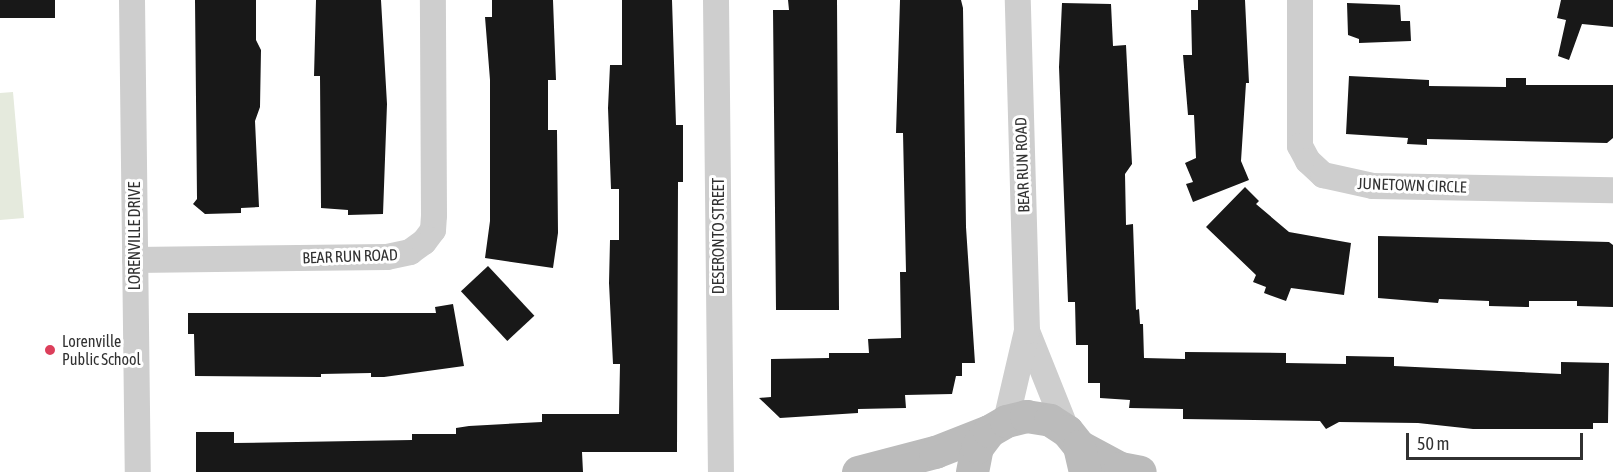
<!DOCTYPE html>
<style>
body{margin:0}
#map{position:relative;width:1613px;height:472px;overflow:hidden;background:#fff;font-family:"Asap Condensed",sans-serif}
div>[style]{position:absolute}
.green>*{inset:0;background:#e5eadd}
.building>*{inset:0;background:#181818;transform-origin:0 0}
.street>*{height:26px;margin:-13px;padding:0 13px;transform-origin:13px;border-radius:13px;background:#cecece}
.secondary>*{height:33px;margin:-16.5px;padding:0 16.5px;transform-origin:16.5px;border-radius:16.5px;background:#bbb}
.dots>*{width:16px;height:16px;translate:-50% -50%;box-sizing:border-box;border:3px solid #fff;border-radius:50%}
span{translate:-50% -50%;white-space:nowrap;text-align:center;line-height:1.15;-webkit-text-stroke:6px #fff;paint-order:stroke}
.street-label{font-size:16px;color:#313131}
.poi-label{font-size:16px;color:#313131}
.left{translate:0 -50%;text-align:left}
.scale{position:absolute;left:1406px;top:433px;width:177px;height:27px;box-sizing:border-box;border:3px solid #313131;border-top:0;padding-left:8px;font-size:18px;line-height:21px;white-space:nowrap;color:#313131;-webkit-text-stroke:4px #fff;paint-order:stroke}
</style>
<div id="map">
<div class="green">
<i style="clip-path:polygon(13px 92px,24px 218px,0 220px,0 93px)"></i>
</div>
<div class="building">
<i style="left:0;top:0;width:55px;height:18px"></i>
<i style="clip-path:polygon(195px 0,256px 0,256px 40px,261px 50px,260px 107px,255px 121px,259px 207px,241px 208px,241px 213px,205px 214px,193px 204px,197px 199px)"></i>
<i style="clip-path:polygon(316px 0,381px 0,387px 104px,383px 214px,348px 215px,348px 210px,321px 208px,320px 76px,314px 76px)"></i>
<i style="clip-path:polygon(492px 0,553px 0,556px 80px,548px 80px,548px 130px,557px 130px,558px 233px,553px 268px,485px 258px,490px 221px,490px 80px,485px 17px,492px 17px)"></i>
<i style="clip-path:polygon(622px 0,672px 0,676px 125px,683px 125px,683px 182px,678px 182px,677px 452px,582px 452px,583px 472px,196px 472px,196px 432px,234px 432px,234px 443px,412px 440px,412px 434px,456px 434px,456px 428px,469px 426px,542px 422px,542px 414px,619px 414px,620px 364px,613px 364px,609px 283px,610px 240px,619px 240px,619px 189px,611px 189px,608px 108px,610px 65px,622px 65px)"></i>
<i style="clip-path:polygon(788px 0,837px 0,839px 310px,776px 310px,773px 10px,789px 10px)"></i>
<i style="clip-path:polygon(900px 0,961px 0,963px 8px,966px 227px,975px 363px,962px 363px,962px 376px,956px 376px,952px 394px,905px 395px,906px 408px,858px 409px,858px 413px,780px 418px,759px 398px,771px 397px,771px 359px,829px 358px,829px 353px,869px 353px,868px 339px,901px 338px,900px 272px,906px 272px,903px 133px,896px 133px)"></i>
<i style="clip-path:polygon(1198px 0,1245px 0,1249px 83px,1246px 83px,1241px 161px,1249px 180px,1193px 202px,1186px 184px,1193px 182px,1185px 163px,1196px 158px,1194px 115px,1188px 115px,1183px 55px,1192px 55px,1191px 10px,1198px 10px)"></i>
<i style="clip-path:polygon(1561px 0,1613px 0,1613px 27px,1582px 24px,1569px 60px,1558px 56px,1566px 20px,1557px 18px)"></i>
<i style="clip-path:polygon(1062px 3px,1111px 4px,1113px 46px,1126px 45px,1132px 164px,1125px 174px,1126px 225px,1133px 224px,1136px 310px,1139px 309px,1140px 324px,1143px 324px,1144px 358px,1185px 359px,1185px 352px,1286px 353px,1286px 363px,1346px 364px,1346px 356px,1394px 357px,1394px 366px,1561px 374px,1561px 362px,1609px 363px,1608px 423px,1593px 423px,1593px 429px,1473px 429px,1418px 423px,1339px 422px,1326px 429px,1320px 421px,1183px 419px,1183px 409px,1129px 408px,1130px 400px,1100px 398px,1100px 383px,1088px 383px,1088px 345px,1076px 345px,1075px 302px,1068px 302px,1059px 67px)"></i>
<i style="clip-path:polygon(1347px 3px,1400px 5px,1401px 21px,1410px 21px,1411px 41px,1359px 43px,1359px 39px,1348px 35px)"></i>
<i style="clip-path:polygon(1349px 76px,1429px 80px,1429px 86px,1506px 87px,1506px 78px,1526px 78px,1526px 85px,1613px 85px,1613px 138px,1607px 143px,1427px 139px,1427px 145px,1407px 144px,1408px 138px,1346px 134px)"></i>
<i style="clip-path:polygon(1245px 187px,1259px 201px,1256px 204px,1289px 232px,1351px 243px,1344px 295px,1291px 288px,1286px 301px,1264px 293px,1266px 287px,1253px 282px,1256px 275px,1206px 227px)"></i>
<i style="clip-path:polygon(1378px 236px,1609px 242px,1613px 245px,1613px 307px,1577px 306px,1577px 301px,1529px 301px,1529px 307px,1489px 306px,1489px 301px,1439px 299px,1438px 303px,1378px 298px)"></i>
<i style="left:488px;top:266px;width:68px;height:37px;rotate:47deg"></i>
<i style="clip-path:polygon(453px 304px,464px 366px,384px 377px,371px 377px,371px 373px,321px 374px,321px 377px,195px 376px,194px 334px,188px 334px,188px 313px,436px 313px,435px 307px)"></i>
</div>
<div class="street">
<i style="left:132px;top:0;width:472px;rotate:89.3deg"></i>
<i style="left:716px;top:0;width:472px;rotate:89.4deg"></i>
<i style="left:1300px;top:0;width:146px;rotate:90deg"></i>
<i style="left:1300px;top:146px;width:17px;rotate:62deg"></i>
<i style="left:1308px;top:161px;width:21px;rotate:43deg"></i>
<i style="left:1323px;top:175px;width:51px;rotate:12.4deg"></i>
<i style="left:1373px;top:186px;width:240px;rotate:1deg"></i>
<i style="left:135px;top:260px;width:252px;rotate:-0.7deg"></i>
<i style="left:387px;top:257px;width:24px;rotate:-12deg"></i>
<i style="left:410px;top:252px;width:17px;rotate:-36deg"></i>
<i style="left:424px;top:242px;width:15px;rotate:-53deg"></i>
<i style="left:433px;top:230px;width:15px;rotate:-86deg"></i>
<i style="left:434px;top:215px;width:215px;rotate:-90.3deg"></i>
<i style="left:1027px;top:331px;width:108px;rotate:68.2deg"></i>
<i style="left:1006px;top:421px;width:92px;rotate:-76.9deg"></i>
<i style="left:1027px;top:331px;width:331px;rotate:-91.6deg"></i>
</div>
<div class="secondary">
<i style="left:1079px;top:446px;width:47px;rotate:28.2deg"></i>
<i style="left:1120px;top:468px;width:20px;rotate:11deg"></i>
<i style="left:858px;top:472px;width:80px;rotate:-14.6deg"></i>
<i style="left:935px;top:452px;width:58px;rotate:-21.3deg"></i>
<i style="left:972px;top:472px;width:25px;rotate:-79deg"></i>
<i style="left:977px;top:447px;width:20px;rotate:-53deg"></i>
<i style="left:989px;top:431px;width:20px;rotate:-30deg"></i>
<i style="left:1006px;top:421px;width:21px;rotate:-14deg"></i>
<i style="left:1026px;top:416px;width:24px;rotate:9deg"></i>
<i style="left:1050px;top:420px;width:20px;rotate:33deg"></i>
<i style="left:1067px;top:431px;width:19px;rotate:51deg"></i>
<i style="left:1079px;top:446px;width:27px;rotate:77deg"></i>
</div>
<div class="dots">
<i style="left:50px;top:350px;background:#dc3f5b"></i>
</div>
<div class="street-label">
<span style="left:1022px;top:165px;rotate:-92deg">BEAR RUN ROAD</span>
<span style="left:1412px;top:185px;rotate:2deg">JUNETOWN CIRCLE</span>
<span style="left:134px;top:236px;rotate:-90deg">LORENVILLE DRIVE</span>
<span style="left:718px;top:236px;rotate:-90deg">DESERONTO STREET</span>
<span style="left:350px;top:256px;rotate:-2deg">BEAR RUN ROAD</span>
</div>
<div class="poi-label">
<span class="left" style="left:62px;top:350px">Lorenville<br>Public School</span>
</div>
<div class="scale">50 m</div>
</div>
